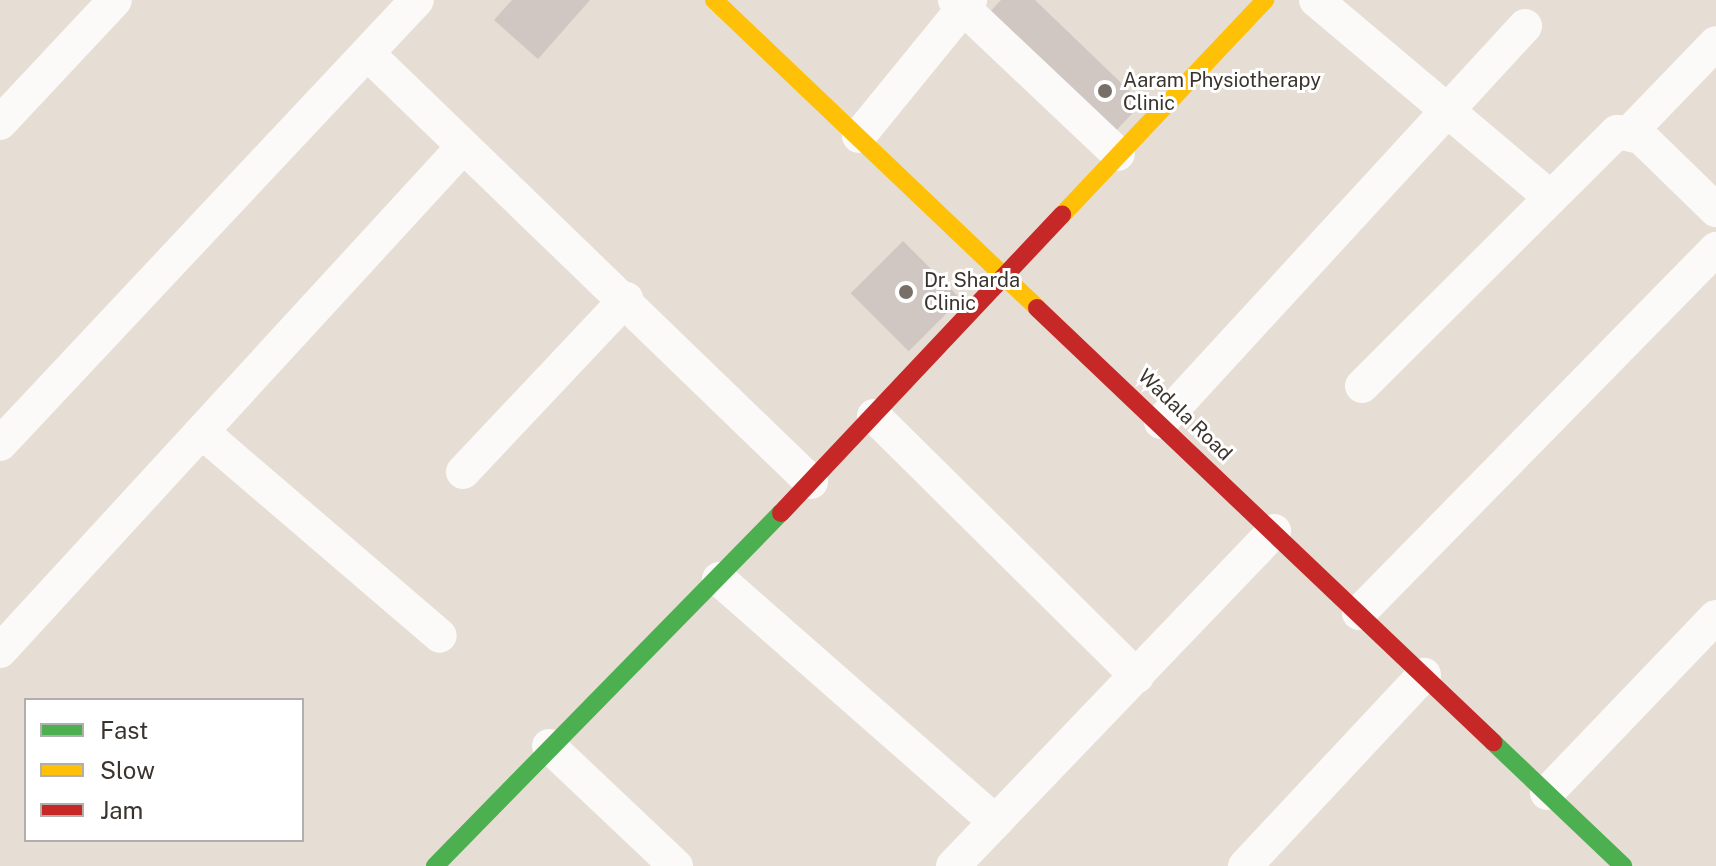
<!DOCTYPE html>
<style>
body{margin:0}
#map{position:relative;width:1716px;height:866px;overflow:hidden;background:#e6ddd4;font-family:"Public Sans",sans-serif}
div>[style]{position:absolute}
.building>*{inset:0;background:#d0c7c2;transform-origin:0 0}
.street>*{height:34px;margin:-17px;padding:0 17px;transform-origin:17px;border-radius:17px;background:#fbfaf9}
.fast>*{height:18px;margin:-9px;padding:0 9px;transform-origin:9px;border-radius:9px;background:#4caf50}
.slow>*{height:18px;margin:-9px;padding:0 9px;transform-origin:9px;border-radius:9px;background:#ffc107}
.jam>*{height:18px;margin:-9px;padding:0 9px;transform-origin:9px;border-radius:9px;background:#c62828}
.dots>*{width:22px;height:22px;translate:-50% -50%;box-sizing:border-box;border:4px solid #fff;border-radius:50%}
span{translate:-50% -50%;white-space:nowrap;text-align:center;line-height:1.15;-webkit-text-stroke:6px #fff;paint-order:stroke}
.poi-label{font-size:20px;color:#3b342e}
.left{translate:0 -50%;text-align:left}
.street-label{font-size:20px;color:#3b342e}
.legend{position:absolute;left:24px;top:698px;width:280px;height:144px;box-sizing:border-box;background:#fff;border:2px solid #b1aeab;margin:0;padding:10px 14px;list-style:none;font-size:24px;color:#3b342e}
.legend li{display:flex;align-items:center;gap:16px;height:40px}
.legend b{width:40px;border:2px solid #b1aeab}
</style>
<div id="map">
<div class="building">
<i style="clip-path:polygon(512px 0,590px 0,538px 59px,494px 20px)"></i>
<i style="clip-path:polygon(1001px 0,1035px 0,1142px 103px,1111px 136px,987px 15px)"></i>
<i style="left:903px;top:241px;width:82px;height:74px;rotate:45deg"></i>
</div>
<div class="street">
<i style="left:955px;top:0;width:224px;rotate:43.4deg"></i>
<i style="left:1316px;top:0;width:304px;rotate:40.1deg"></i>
<i style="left:368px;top:54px;width:616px;rotate:44.01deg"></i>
<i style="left:0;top:123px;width:168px;rotate:-46.9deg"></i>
<i style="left:1631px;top:131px;width:122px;rotate:-46deg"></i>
<i style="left:859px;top:136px;width:176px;rotate:-50.8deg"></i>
<i style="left:1362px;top:386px;width:360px;rotate:-44.9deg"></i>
<i style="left:1617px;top:132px;width:25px;rotate:12deg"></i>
<i style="left:1641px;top:137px;width:105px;rotate:44.2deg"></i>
<i style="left:874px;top:416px;width:370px;rotate:44.7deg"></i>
<i style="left:1161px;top:422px;width:538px;rotate:-47.41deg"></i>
<i style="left:202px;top:432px;width:313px;rotate:40.6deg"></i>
<i style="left:0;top:444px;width:609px;rotate:-46.8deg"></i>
<i style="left:463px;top:472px;width:238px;rotate:-46.7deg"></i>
<i style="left:719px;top:579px;width:368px;rotate:41.3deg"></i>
<i style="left:1359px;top:613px;width:510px;rotate:-45.56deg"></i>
<i style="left:0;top:651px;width:684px;rotate:-47.43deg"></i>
<i style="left:549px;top:746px;width:175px;rotate:43.4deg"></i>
<i style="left:1547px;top:793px;width:244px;rotate:-46.2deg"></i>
<i style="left:953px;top:866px;width:464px;rotate:-46.2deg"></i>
<i style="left:1245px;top:866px;width:262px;rotate:-46.9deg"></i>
</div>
<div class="fast">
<i style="left:1493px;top:742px;width:180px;rotate:43.6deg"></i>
<i style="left:435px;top:866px;width:494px;rotate:-45.6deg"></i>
</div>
<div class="slow">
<i style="left:714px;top:0;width:446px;rotate:43.6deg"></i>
<i style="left:1062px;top:215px;width:296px;rotate:-46.6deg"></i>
</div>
<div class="jam">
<i style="left:1037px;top:308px;width:630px;rotate:43.58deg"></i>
<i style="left:781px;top:513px;width:410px;rotate:-46.7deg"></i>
</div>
<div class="dots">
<i style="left:1105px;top:91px;background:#776f68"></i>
<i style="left:906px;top:292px;background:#776f68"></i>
</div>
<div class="poi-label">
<span class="left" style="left:1123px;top:92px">Aaram Physiotherapy<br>Clinic</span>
<span class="left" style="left:924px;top:292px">Dr. Sharda<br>Clinic</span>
</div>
<div class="street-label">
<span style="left:1185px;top:415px;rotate:44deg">Wadala Road</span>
</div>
<ul class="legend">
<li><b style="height:10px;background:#4caf50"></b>Fast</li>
<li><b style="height:10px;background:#ffc107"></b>Slow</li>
<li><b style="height:10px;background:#c62828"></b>Jam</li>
</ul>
</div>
